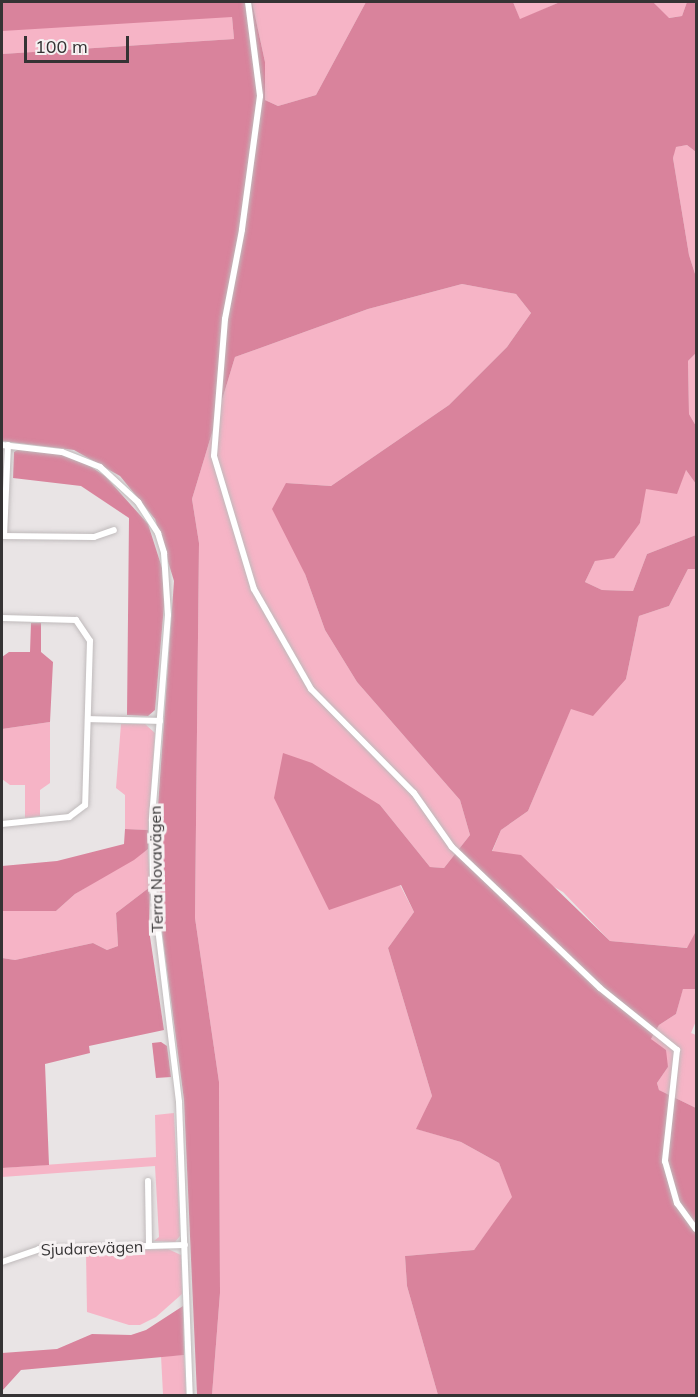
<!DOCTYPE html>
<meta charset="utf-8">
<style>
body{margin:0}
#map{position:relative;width:698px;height:1397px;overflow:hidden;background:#e9e4e5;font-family:Mulish,sans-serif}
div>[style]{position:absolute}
.green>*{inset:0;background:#f6b4c6;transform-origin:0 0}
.forest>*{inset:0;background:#d9839c}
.roads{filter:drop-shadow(0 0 2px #bfbabb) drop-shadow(0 0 2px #bfbabb)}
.minor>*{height:6px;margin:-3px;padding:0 3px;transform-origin:3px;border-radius:3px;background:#fff}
span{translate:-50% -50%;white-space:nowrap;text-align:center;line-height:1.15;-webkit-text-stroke:6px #f6f1f2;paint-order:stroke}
.street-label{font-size:16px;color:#353334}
.frame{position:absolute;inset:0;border:3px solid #353334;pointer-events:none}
.scale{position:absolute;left:24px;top:36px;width:105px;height:27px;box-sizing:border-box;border:3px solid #353334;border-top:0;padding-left:8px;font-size:18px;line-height:21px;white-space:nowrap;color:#353334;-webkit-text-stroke:4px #f6f1f2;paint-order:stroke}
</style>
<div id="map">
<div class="green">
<i style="clip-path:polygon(2px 2px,232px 17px,234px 39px,2px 54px)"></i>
<i style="clip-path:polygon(252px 2px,366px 2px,316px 95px,278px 106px,265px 100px,265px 62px)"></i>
<i style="clip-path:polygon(513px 2px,560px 2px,520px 20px)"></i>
<i style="clip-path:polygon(653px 2px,687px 2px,682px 16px,668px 18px)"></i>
<i style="clip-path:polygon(687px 145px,696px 152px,696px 277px,689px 255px,673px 158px,675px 147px)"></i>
<i style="clip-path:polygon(462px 284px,516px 294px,531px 313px,507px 347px,449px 405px,331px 486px,286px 483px,305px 574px,325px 630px,357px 682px,460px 800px,470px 835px,444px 868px,430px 867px,380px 805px,329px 909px,400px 885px,414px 912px,388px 948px,432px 1096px,417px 1129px,461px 1142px,499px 1163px,513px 1197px,474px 1250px,405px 1256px,407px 1286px,438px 1395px,212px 1395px,220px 1293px,219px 1082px,195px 918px,199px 543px,192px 499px,235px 357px,368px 309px)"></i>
<i style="clip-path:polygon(696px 353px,696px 426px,689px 414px,688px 361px)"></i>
<i style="clip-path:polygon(686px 470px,696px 484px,696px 535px,647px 554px,633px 591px,602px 590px,585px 582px,595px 561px,640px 523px,645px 489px)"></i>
<i style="clip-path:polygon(688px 569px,696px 569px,696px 931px,688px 948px,610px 941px,563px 892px,492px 852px,501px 830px,528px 811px,571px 708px,626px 679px,639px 616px,669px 606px)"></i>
<i style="clip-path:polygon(50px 722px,50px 783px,40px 790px,40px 816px,25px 818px,25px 785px,10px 785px,2px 779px,2px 729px)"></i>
<i style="clip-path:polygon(121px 724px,145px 724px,155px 733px,148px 830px,125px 829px,125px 795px,116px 788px)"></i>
<i style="clip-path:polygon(148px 849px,150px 887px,116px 913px,118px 946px,107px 950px,93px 943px,15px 960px,2px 958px,2px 911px,56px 911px,75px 894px)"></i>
<i style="clip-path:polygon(683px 988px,696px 989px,696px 1021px,691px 1033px,696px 1035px,696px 1108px,659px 1090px,657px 1083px,668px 1067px,651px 1039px,659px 1025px,676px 1014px)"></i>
<i style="clip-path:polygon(174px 1113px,180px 1236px,175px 1242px,154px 1241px,159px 1237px,155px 1166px,2px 1177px,2px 1168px,156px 1157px,155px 1115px)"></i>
<i style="clip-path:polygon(168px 1249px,181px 1255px,182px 1294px,156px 1317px,140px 1325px,129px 1325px,87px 1312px,86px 1252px)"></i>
<i style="left:184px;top:1355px;width:40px;height:23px;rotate:87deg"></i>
</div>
<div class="forest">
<i style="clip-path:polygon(2px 2px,252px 2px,265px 62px,265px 100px,278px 106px,316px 95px,366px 2px,513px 2px,520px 19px,560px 2px,653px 2px,669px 18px,682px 16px,687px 2px,696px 2px,696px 152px,687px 145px,676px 147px,673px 158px,689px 255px,696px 277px,696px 353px,688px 361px,689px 414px,696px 426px,696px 484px,686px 470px,677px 494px,646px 489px,640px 523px,614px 558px,595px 561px,585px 582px,602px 590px,633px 591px,647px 554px,696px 535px,696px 569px,688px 569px,669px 606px,639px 616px,626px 679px,593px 716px,571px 709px,528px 811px,501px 830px,492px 851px,521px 855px,610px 941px,687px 948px,696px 931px,696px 989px,683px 989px,676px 1014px,659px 1025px,651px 1039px,666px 1050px,668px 1067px,657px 1083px,659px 1090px,696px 1108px,696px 1395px,438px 1395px,407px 1286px,405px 1256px,474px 1250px,512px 1197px,499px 1163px,461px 1142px,416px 1129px,432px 1096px,388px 948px,414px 912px,401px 885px,329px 910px,274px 798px,283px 753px,312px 763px,380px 805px,430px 867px,444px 868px,470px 835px,460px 800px,357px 682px,325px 630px,305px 574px,272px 509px,286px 483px,331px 486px,449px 405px,507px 347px,531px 313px,516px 294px,462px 284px,368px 309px,235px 357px,192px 499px,199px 543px,195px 918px,219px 1082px,220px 1293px,212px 1395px,197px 1395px,184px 1100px,162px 931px,157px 820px,174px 581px,155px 519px,120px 476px,74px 450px,2px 441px,2px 54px,234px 39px,232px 17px,2px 31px)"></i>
<i style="clip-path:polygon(19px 449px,55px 452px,85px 463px,105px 476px,148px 524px,163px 571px,164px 606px,155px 710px,148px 716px,127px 715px,129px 518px,81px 486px,13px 478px,14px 452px)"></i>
<i style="clip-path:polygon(31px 623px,41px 623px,41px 652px,53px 662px,50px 722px,2px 729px,2px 657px,9px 652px,30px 652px)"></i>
<i style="clip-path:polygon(125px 829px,148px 830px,148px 849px,134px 860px,75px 894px,56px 911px,2px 911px,2px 866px,57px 861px,124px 844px)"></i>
<i style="clip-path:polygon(150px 887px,149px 930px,164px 1030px,89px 1046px,90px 1053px,45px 1064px,49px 1165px,2px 1168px,2px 958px,15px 960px,93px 943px,107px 950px,118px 946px,116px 913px)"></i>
<i style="clip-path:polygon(161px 1042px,167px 1046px,171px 1077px,156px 1078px,152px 1043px)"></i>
<i style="clip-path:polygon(183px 1306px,184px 1355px,21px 1370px,2px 1391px,2px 1353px,57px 1349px,92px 1334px,131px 1335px,146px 1330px)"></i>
</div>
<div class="roads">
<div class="minor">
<i style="left:248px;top:2px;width:95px;rotate:82.7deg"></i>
<i style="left:260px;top:96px;width:135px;rotate:97.7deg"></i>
<i style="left:242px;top:230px;width:91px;rotate:100.8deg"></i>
<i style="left:225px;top:319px;width:137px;rotate:94.6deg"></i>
<i style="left:214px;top:456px;width:139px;rotate:73.3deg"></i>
<i style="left:254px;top:589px;width:115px;rotate:60.3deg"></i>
<i style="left:311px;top:689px;width:146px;rotate:45.3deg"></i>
<i style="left:414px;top:793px;width:66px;rotate:54.9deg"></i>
<i style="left:452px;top:847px;width:204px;rotate:43.6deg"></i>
<i style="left:600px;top:988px;width:99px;rotate:38.8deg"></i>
<i style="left:677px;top:1050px;width:112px;rotate:96.2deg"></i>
<i style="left:665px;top:1161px;width:44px;rotate:74.1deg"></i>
<i style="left:677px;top:1203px;width:32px;rotate:54deg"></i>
<i style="left:2px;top:445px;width:60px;rotate:6.7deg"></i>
<i style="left:62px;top:452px;width:41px;rotate:21.5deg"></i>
<i style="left:100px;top:467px;width:52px;rotate:42.6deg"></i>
<i style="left:138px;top:502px;width:37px;rotate:57deg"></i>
<i style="left:158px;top:533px;width:21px;rotate:73deg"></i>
<i style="left:164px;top:553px;width:62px;rotate:86.3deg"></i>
<i style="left:168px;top:615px;width:206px;rotate:94.5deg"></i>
<i style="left:152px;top:820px;width:67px;rotate:89.1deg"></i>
<i style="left:153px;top:887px;width:217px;rotate:83.1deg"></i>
<i style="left:179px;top:1102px;width:294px;rotate:87.9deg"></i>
<i style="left:2px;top:536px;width:92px;rotate:0.6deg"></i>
<i style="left:94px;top:537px;width:21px;rotate:-19deg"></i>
<i style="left:4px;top:536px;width:91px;rotate:-87.5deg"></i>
<i style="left:2px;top:618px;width:74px;rotate:1.5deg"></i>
<i style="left:76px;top:620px;width:25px;rotate:56deg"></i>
<i style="left:90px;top:641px;width:164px;rotate:91.7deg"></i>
<i style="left:85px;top:805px;width:20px;rotate:143deg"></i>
<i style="left:69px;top:817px;width:67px;rotate:174deg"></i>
<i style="left:88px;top:719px;width:72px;rotate:1.6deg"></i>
<i style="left:148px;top:1181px;width:65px;rotate:89.1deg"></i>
<i style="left:2px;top:1262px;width:39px;rotate:-19deg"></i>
<i style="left:39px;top:1249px;width:146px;rotate:-1.6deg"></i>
</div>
</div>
<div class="street-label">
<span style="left:156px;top:869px;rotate:-91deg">Terra Novavägen</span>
<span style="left:92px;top:1248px;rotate:-2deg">Sjudarevägen</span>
</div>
<div class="frame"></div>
<div class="scale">100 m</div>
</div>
